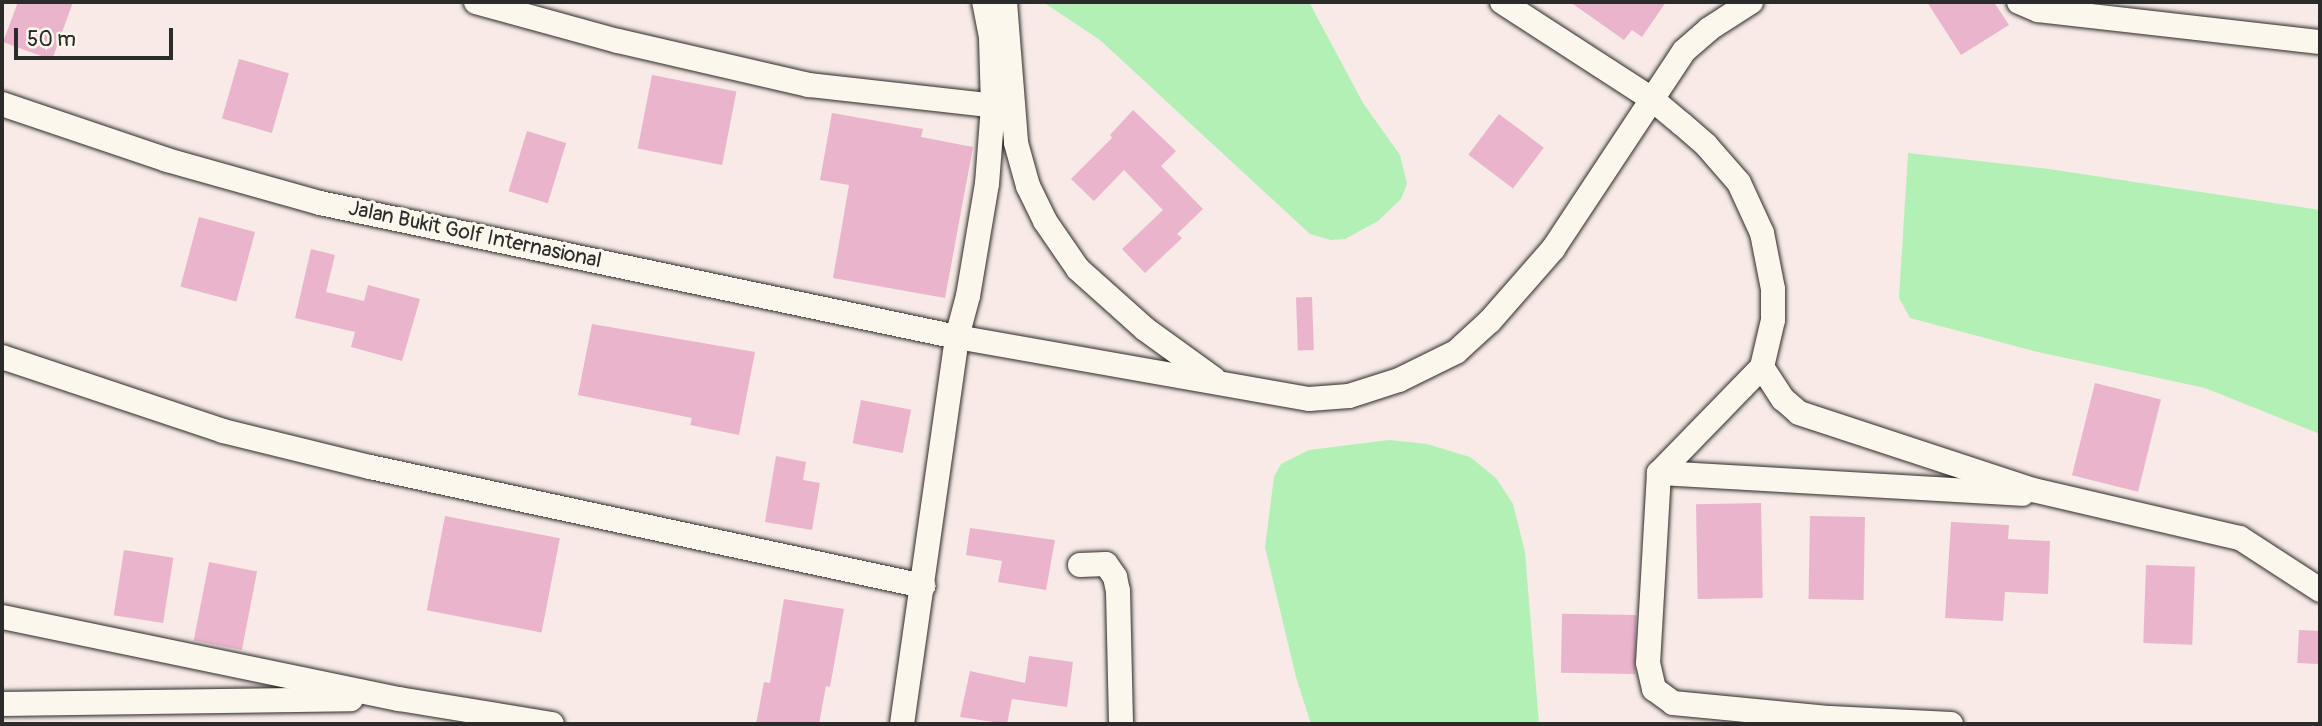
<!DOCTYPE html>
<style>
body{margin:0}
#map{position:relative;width:2322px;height:726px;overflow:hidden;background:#f8eae6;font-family:Pangolin,sans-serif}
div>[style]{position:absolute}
.green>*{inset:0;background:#b3f0b6}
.building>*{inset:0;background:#eab4cc;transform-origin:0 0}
.roads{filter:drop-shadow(0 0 2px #2b2b2b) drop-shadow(0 0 2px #2b2b2b)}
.minor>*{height:24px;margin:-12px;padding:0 12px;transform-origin:12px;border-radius:12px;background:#fbf7ec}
span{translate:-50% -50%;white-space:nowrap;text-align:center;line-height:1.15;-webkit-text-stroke:6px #fbf7ec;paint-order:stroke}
.street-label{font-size:21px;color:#2b2b2b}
.frame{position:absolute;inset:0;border:4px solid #2b2b2b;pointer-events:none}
.scale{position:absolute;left:14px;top:28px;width:159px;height:32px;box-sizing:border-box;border:4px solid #2b2b2b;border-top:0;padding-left:9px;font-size:21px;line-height:24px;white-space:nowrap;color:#2b2b2b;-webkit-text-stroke:5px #fbf7ec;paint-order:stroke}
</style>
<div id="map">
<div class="green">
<i style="clip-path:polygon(1043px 2px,1309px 2px,1363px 103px,1400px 155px,1407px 184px,1401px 199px,1378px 221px,1345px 239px,1331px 240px,1310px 234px,1100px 40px)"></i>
<i style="clip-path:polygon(1908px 153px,2049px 169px,2320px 210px,2320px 434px,2205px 388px,2038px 352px,1910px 318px,1899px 298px)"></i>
<i style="clip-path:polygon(1389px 440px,1427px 444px,1470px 457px,1496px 478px,1513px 504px,1525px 552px,1539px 724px,1311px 724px,1296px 677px,1265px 547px,1274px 477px,1281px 464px,1309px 450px)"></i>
</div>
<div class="building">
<i style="clip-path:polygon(18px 2px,73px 2px,52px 60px,3px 42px)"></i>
<i style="clip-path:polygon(1570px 2px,1666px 2px,1642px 37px,1632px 30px,1624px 40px)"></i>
<i style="clip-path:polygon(1927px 2px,1994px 2px,2009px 25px,1961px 55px)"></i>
<i style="left:239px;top:59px;width:52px;height:62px;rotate:16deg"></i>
<i style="left:652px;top:75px;width:86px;height:75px;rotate:11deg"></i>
<i style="clip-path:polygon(1133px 110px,1176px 151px,1161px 166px,1203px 209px,1177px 234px,1182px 238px,1145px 273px,1122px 249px,1163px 210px,1124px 170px,1094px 201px,1071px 179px,1112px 138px,1110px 135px)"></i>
<i style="clip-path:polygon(832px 113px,923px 129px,921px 137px,973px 147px,945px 298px,833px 278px,849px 185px,820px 180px)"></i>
<i style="left:1499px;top:114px;width:56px;height:51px;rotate:37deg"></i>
<i style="left:527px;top:131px;width:41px;height:63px;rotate:17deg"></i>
<i style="left:199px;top:217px;width:58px;height:72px;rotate:15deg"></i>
<i style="clip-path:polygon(311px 249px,335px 255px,326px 292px,364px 301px,368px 285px,420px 299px,402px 361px,351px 347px,355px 332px,295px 318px)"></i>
<i style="left:1312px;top:297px;width:53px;height:16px;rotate:88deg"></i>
<i style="clip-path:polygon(592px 324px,755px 352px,739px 435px,690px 425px,692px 418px,578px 395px)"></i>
<i style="left:2095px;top:383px;width:68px;height:95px;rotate:14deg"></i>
<i style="left:861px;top:400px;width:51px;height:44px;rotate:11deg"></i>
<i style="clip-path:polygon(776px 456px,806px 462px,803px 480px,820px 483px,812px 530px,765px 522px)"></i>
<i style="left:1761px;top:503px;width:95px;height:65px;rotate:89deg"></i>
<i style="left:445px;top:516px;width:117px;height:96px;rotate:11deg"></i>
<i style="left:1810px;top:516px;width:55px;height:83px;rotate:1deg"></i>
<i style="clip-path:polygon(1951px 522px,2009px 525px,2008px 539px,2050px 541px,2048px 594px,2005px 592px,2003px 621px,1945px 618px)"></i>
<i style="clip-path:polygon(970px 528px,1055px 540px,1046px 590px,998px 582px,1002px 561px,966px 555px)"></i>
<i style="left:124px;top:550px;width:50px;height:66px;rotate:9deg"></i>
<i style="left:209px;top:562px;width:49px;height:80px;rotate:11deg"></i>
<i style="left:2146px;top:565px;width:49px;height:78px;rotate:2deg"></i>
<i style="clip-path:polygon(784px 599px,844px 609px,830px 687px,826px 686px,819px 724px,756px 724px,764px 682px,770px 683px)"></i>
<i style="left:1636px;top:615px;width:59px;height:74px;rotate:91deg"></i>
<i style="left:2299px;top:630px;width:21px;height:33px;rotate:3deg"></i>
<i style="clip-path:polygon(1029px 656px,1073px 662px,1067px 707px,1012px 699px,1007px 724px,960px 717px,970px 671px,1025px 683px)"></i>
</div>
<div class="roads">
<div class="minor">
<i style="left:476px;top:2px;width:147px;rotate:15.4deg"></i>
<i style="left:618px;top:41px;width:196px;rotate:13deg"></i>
<i style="left:809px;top:85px;width:205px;rotate:6.4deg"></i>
<i style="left:1005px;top:2px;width:141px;rotate:85.5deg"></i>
<i style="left:1016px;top:143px;width:45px;rotate:74.4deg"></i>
<i style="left:1028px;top:186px;width:39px;rotate:64deg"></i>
<i style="left:1045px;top:221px;width:58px;rotate:55.5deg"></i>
<i style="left:1078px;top:269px;width:90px;rotate:41.8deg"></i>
<i style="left:1145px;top:329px;width:85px;rotate:35.9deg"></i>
<i style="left:1502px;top:2px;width:179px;rotate:32.9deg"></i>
<i style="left:1652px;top:99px;width:39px;rotate:40deg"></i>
<i style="left:1682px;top:124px;width:32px;rotate:41deg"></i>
<i style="left:1706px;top:145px;width:50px;rotate:49deg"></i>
<i style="left:1739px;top:183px;width:55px;rotate:65.3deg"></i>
<i style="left:1762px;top:233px;width:57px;rotate:78.9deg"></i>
<i style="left:1773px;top:289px;width:31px;rotate:90deg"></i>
<i style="left:1773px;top:320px;width:48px;rotate:103.2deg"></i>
<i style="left:1762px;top:367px;width:148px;rotate:134.2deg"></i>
<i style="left:1659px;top:473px;width:190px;rotate:93.3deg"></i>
<i style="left:1648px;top:663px;width:27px;rotate:77deg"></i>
<i style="left:1654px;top:689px;width:24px;rotate:36deg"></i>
<i style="left:1673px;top:703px;width:158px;rotate:5.5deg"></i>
<i style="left:1830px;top:718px;width:121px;rotate:2.8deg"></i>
<i style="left:2019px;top:2px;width:21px;rotate:23deg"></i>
<i style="left:2038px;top:10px;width:284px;rotate:6.5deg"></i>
<i style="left:2px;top:104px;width:174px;rotate:18.7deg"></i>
<i style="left:167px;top:160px;width:159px;rotate:15.7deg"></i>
<i style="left:320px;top:203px;width:651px;rotate:11.88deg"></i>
<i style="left:957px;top:337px;width:357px;rotate:10deg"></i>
<i style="left:1309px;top:399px;width:40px;rotate:-4.3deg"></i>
<i style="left:1349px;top:396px;width:52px;rotate:-17.7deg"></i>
<i style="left:1399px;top:380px;width:64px;rotate:-26.2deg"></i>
<i style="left:1456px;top:352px;width:46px;rotate:-42.4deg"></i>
<i style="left:1490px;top:321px;width:96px;rotate:-48.8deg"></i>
<i style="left:1553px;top:249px;width:237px;rotate:-56.5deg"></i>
<i style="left:1684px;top:51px;width:33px;rotate:-41deg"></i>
<i style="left:1709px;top:29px;width:50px;rotate:-32.7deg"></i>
<i style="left:2px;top:357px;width:233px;rotate:18.5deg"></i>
<i style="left:223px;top:431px;width:151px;rotate:13.8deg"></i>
<i style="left:370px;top:467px;width:566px;rotate:12.14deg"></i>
<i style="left:1762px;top:367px;width:38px;rotate:57deg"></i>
<i style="left:1783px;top:399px;width:21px;rotate:41deg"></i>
<i style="left:1799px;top:413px;width:246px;rotate:18.2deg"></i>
<i style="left:2033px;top:490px;width:212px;rotate:13.1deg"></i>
<i style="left:2240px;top:538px;width:95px;rotate:33deg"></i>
<i style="left:1659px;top:473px;width:364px;rotate:3.3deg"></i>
<i style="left:1080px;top:565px;width:26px;rotate:-2deg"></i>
<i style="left:1106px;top:564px;width:16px;rotate:55deg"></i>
<i style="left:1115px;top:577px;width:14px;rotate:78deg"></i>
<i style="left:1118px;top:591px;width:133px;rotate:88.7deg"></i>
<i style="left:2px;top:617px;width:405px;rotate:11.7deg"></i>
<i style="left:399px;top:699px;width:155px;rotate:9.3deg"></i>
<i style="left:2px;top:704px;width:349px;rotate:-0.8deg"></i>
<i style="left:902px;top:724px;width:391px;rotate:-81.9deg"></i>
<i style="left:957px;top:337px;width:42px;rotate:-75deg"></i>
<i style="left:968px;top:296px;width:114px;rotate:-80.4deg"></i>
<i style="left:987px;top:184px;width:78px;rotate:-85.6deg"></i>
<i style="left:993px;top:106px;width:69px;rotate:-91.7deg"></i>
<i style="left:991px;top:37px;width:36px;rotate:-101deg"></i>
</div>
</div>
<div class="street-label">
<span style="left:475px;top:235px;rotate:12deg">Jalan Bukit Golf Internasional</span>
</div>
<div class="frame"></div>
<div class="scale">50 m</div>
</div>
